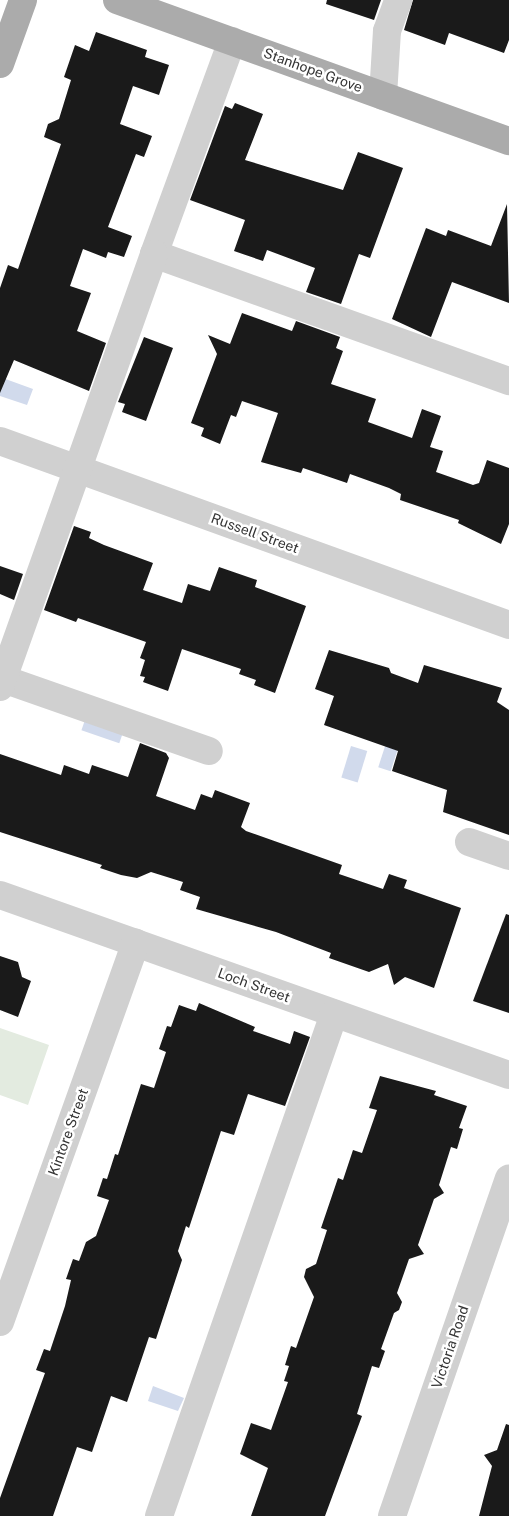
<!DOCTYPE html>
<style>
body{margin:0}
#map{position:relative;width:509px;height:1516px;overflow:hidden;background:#fff;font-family:"Public Sans",sans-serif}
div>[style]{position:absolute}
.green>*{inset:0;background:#e3ebe0}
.water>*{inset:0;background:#d1daec;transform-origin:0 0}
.building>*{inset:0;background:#1a1a1a}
.minor>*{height:28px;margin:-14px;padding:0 14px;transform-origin:14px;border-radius:14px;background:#d0d0d0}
.major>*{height:28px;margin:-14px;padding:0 14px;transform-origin:14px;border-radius:14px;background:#ababab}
span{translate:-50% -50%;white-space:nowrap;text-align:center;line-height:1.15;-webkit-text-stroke:5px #fff;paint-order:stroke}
.street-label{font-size:14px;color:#333}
</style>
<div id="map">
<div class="green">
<i style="clip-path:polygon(0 1028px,49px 1045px,28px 1105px,0 1095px)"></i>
</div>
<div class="water">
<i style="clip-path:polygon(0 377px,33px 389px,27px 405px,0 396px)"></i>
<i style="left:86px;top:717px;width:40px;height:14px;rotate:19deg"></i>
<i style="left:390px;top:731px;width:13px;height:38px;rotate:18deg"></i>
<i style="left:351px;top:746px;width:17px;height:33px;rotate:17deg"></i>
<i style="clip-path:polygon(153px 1386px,184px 1398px,178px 1411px,148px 1401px)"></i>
</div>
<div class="building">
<i style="clip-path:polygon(327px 0,381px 0,374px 20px,326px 4px)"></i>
<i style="clip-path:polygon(413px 0,509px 0,509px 40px,504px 53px,449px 33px,445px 45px,404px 30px)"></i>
<i style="clip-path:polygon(96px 32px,147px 50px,145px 57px,169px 65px,159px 95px,133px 86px,120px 124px,152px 136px,144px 157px,136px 154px,108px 227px,132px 236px,124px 257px,108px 252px,106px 258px,83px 249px,70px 286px,91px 293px,77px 331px,106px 343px,89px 391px,14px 360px,0 393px,0 288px,8px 265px,18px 269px,61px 144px,44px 137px,48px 124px,59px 119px,71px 80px,64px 77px,75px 45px,89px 51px)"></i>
<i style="clip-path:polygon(235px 103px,263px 114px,245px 160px,343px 190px,358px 152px,403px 168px,370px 258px,359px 254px,341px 304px,306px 292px,315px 268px,267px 250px,263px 261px,234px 251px,245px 220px,190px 200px,225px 106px,232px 109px)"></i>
<i style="clip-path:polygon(507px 204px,509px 303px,452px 282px,431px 337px,392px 319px,426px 228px,446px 236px,448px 230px,491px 246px)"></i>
<i style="clip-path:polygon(242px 313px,292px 331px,296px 321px,340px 337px,336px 348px,343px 351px,331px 384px,376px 399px,368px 422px,412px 438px,422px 409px,441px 416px,430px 447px,443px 451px,436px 472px,473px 485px,479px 483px,487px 460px,509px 468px,509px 524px,501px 544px,458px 523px,459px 520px,400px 500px,401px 494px,389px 488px,350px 474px,347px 483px,303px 468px,301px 473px,261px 462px,278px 413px,242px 401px,236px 417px,231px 415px,220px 444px,201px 436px,204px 428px,191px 423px,217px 354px,208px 335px,230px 344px)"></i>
<i style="clip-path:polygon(144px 337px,173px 348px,146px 421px,122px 412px,125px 404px,118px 402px)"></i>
<i style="clip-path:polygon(74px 526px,91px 532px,89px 538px,104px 545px,153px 563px,143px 590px,182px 603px,188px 584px,210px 591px,219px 567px,257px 580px,255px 587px,306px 606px,275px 693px,254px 685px,256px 680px,239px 674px,241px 669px,182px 649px,168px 691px,143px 682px,145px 677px,140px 676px,145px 660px,140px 658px,146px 642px,78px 618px,76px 622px,44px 610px)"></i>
<i style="clip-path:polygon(0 566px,23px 574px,14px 600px,0 594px)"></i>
<i style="clip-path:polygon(329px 650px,389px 668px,391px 673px,418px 683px,424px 665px,502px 688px,497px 702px,509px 710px,509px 835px,443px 812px,447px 790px,392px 771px,398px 751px,324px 725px,334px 696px,315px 689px)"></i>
<i style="clip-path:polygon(140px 743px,166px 753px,169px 758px,156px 796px,195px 810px,201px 794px,212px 798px,215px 790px,250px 803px,241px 827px,246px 831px,342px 865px,339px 874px,383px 889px,389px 874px,407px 880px,404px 888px,461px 908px,434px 988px,405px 977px,394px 985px,388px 964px,369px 972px,329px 958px,331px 953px,276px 932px,196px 909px,200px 897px,180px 890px,183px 882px,151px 872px,137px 878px,121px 875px,100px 868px,102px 865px,0 832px,0 754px,61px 775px,64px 765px,89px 774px,92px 765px,128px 777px)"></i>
<i style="clip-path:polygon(506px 914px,509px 915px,509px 1013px,473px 1001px)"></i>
<i style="clip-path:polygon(0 956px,18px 962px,22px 977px,31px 981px,18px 1017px,0 1010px)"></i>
<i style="clip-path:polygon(199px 1003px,255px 1027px,253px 1031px,290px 1044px,294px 1031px,310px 1037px,285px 1106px,248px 1094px,234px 1135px,221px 1131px,189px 1228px,186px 1226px,178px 1251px,182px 1260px,156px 1339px,149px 1337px,127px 1402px,111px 1396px,92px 1452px,77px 1447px,53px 1516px,0 1516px,0 1498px,45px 1373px,36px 1370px,44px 1349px,50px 1351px,65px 1306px,71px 1280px,66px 1279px,73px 1259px,79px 1261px,86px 1242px,96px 1236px,109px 1200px,97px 1196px,103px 1178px,107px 1179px,115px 1154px,118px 1155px,141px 1084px,154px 1088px,166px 1052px,159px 1049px,167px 1026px,171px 1027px,179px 1005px,196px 1011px)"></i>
<i style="clip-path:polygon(380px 1076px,436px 1091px,434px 1095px,467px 1106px,459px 1128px,463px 1129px,457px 1149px,451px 1147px,439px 1185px,444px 1193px,434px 1199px,418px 1245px,424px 1254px,409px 1259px,397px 1293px,402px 1302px,399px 1310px,394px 1313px,381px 1349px,385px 1351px,379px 1368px,372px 1366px,357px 1414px,362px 1416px,325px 1516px,251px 1516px,268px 1468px,240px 1454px,251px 1423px,271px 1430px,288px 1382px,284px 1381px,289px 1366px,285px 1365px,291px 1346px,296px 1348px,314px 1297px,304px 1277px,306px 1269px,316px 1264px,327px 1230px,321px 1228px,338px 1178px,343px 1180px,353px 1150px,362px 1153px,377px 1110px,369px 1108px)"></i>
<i style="clip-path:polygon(506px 1424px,509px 1425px,509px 1516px,479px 1516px,492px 1466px,484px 1455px,497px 1450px)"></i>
</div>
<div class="minor">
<i style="left:232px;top:41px;width:227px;rotate:110.1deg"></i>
<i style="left:154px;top:254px;width:377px;rotate:19.7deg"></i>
<i style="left:383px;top:96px;width:65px;rotate:-86.5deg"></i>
<i style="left:387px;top:31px;width:33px;rotate:-70deg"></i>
<i style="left:0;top:441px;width:541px;rotate:19.87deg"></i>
<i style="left:3px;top:679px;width:218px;rotate:19.3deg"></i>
<i style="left:0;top:687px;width:460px;rotate:-70.4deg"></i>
<i style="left:469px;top:842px;width:42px;rotate:19.3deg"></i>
<i style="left:0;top:895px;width:540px;rotate:19.48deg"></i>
<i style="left:0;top:1322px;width:403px;rotate:-70.3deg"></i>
<i style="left:159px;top:1516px;width:532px;rotate:-70.78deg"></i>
<i style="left:392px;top:1516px;width:357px;rotate:-70.9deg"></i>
</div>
<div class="major">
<i style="left:117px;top:0;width:417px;rotate:19.8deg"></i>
<i style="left:0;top:64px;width:68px;rotate:-70.2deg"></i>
</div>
<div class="street-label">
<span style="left:313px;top:70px;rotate:20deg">Stanhope Grove</span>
<span style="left:255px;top:533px;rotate:20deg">Russell Street</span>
<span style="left:254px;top:985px;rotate:20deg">Loch Street</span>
<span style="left:68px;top:1132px;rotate:-70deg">Kintore Street</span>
<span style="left:450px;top:1347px;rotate:-71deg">Victoria Road</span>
</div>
</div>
